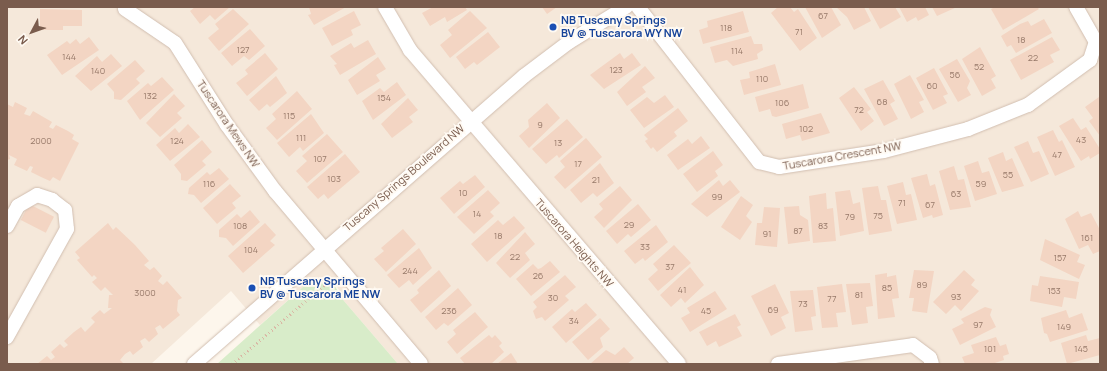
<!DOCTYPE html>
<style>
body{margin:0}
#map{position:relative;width:1107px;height:371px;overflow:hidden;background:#fdf6ec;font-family:Manrope,sans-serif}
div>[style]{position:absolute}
.residential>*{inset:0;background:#f5e8da}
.green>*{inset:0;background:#d8ecc9}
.building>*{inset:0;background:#f3d5c3;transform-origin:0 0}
.path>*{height:2.5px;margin-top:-1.25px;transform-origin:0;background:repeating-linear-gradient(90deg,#d9b8a5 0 1px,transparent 0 4px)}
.roads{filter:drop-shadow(0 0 1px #d1beb0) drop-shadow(0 0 1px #d1beb0)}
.minor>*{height:14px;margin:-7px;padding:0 7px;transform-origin:7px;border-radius:7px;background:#fff}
.dots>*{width:11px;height:11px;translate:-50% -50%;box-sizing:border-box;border:2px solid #fffaf3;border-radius:50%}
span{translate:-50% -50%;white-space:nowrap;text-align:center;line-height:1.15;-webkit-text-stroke:3.5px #fffaf3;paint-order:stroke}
.number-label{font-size:9px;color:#987a6a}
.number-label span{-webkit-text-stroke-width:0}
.transit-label{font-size:11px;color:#164399;font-weight:700}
.left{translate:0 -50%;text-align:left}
.street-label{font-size:11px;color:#7a5c4d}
.frame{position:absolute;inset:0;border:8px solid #7a5c4d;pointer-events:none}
.north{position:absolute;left:12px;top:12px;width:40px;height:40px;-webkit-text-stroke:3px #fffaf3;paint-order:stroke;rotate:229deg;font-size:11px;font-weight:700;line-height:16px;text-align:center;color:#7a5c4d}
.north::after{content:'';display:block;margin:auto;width:14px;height:18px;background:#7a5c4d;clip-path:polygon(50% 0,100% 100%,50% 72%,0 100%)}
</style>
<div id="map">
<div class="residential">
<i style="clip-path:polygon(7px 7px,1100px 7px,1100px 364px,398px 364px,344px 301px,337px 286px,313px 278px,260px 325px,231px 291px,151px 364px,7px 364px)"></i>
</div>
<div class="green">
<i style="clip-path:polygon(313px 278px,331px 280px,344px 301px,398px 364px,217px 364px)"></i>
</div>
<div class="building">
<i style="clip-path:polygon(195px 7px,230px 7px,215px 20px,210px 15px,200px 24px,190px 11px)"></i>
<i style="clip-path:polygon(346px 7px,314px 25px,308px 15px,311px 14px,309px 7px)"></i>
<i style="clip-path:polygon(433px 7px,465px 7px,467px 10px,447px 22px,445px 17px,430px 26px,422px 13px)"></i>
<i style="clip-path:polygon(542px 7px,557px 7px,547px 14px)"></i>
<i style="clip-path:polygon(778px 7px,790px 7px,794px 12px,798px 9px,817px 38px,800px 51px,771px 13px)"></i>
<i style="clip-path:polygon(805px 7px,831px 7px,841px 25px,822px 38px)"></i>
<i style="clip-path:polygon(836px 7px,864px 7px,871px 21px,854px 30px,847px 17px)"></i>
<i style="clip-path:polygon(868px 7px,895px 7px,901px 17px,880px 29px)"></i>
<i style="clip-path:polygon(899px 7px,925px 7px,929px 15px,918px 21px,916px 17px,907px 22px)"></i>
<i style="clip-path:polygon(932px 7px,957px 7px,937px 16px)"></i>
<i style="clip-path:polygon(995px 7px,1037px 7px,1039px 9px,1003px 30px,991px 9px)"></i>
<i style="clip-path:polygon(40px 9px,82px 10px,82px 26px,63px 26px,63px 30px,40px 30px)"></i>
<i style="clip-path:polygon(233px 9px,249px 24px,219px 51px,208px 38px,219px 29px,215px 24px)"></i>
<i style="clip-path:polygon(354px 11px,361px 25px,351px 30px,353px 35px,332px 46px,322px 28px)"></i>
<i style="clip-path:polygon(470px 11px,487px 28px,450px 58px,440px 45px,452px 35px,448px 30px)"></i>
<i style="clip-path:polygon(743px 11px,749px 32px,703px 44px,699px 30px,708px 27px,707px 21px)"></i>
<i style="clip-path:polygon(1044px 19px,1052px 33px,1016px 53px,1011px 45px,1007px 47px,1001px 36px,1020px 24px,1028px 21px,1031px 26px)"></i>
<i style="clip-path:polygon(250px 29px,265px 46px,249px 60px,244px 56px,232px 66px,221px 53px)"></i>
<i style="clip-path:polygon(488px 32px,500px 47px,477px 65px,474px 62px,465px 69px,456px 57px)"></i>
<i style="clip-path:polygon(751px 36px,754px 44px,762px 44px,763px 50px,757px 54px,758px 59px,733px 66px,727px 60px,715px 63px,710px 47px)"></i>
<i style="clip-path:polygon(89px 37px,99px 50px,62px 75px,47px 55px,67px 41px,70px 44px,76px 39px,80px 44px)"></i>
<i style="clip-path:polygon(1052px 37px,1060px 50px,1050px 55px,1054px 62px,1021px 80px,1010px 60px)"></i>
<i style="clip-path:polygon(368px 40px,376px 54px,340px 75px,334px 65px,337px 64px,330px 56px,351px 43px,354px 48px)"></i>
<i style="clip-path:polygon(980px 47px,996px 76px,991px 79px,996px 88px,982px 96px,962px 59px)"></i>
<i style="clip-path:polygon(265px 53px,278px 69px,247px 96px,236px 83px,248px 74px,245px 70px)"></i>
<i style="clip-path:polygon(620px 53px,624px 59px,632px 53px,641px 65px,604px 89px,590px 75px)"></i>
<i style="clip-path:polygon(111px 54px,122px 66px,91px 91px,75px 76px,97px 56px,102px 62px)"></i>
<i style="clip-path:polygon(378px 57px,386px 69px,376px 75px,380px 81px,357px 95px,348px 80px)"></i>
<i style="clip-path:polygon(957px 59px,970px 81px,967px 88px,971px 95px,958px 102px,939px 69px)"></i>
<i style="clip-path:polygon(135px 60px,145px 71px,136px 79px,140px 83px,121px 100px,114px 99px,114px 92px,107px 84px)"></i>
<i style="clip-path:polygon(775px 64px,781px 85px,744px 95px,740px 80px,750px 78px,749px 72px)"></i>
<i style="clip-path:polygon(645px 66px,655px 78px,642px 87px,646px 92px,627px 106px,617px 92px)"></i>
<i style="clip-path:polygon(934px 68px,948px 94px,943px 96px,947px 103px,933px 110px,916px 78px)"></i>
<i style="clip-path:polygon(910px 75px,924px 100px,919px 102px,924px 112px,911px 119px,894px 84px)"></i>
<i style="clip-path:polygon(276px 76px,287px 93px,270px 107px,267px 104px,259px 111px,249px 100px)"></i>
<i style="clip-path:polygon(162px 77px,174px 90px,140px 120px,127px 101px,148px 83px,151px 86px)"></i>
<i style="clip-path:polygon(883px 80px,895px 101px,890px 104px,898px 119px,884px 126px,864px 89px)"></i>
<i style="clip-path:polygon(397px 82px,406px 95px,373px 120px,362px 101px,380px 88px,384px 92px)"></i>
<i style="clip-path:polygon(803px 84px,809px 108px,776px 117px,772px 116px,770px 109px,759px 112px,755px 97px)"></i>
<i style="clip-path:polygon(854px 87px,871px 109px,867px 112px,874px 121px,861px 131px,839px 98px)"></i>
<i style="clip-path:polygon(297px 91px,312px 109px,277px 140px,266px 128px,276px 119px,272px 114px)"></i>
<i style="clip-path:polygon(174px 94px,185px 106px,177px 113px,182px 118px,160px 137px,146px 123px)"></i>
<i style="clip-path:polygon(665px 95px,674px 107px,644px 128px,630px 110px,647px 97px,654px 103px)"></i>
<i style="clip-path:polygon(1099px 97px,1100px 98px,1100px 136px,1089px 121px,1093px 118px,1085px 107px)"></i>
<i style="clip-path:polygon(408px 98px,418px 110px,409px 117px,413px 122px,392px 138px,381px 124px)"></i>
<i style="clip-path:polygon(15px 102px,27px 108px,24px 114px,30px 116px,33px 111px,52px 122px,49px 127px,53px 129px,56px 125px,68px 131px,74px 135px,72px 139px,79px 143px,60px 181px,53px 177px,50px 181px,41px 177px,31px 172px,33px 167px,30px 166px,27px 171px,14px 165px,17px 159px,9px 155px,10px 159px,7px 160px,7px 104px,13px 107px)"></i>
<i style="clip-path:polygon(547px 103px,560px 118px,529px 148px,519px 136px,529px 127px,528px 120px)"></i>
<i style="clip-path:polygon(678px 108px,688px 121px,674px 132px,677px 136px,657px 152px,653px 147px,651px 149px,645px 141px,648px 139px,644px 135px)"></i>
<i style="clip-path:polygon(821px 113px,830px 133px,802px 141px,800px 135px,786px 139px,782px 124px)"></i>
<i style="clip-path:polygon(311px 114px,324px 133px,303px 151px,300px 147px,289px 157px,277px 143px)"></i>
<i style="clip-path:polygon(1073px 118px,1081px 130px,1086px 127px,1100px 149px,1100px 153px,1090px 159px,1089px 156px,1081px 161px,1059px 126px)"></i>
<i style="clip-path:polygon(567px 119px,583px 137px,559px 158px,557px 155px,546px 164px,532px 149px)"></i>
<i style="clip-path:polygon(188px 124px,200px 137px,170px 161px,156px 145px,175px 128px,179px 133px)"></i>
<i style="clip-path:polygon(1053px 130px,1059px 142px,1062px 140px,1075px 167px,1055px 176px,1037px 137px)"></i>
<i style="clip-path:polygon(327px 134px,343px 152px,307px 183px,296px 171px,307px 161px,302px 156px)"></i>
<i style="clip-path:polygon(701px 136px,710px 148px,678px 170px,667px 155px,688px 139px,692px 144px)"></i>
<i style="clip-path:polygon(586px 138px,602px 157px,565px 189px,554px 177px,565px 167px,560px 161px)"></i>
<i style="clip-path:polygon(202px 140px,212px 152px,202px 161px,206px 165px,187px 181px,181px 180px,181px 174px,174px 165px)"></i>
<i style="clip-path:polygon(1028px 141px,1033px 153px,1039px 151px,1049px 174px,1031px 182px,1014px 147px)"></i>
<i style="clip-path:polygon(713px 151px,723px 165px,715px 171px,718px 176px,697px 192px,683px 174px)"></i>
<i style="clip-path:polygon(1003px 152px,1006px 161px,1012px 158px,1024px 186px,1002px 192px,988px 158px)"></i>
<i style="clip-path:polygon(345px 154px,360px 172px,328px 199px,324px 194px,318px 199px,307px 187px)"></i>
<i style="clip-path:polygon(978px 161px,982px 173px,989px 171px,997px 194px,975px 201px,964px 166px)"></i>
<i style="clip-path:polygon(600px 163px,614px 183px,597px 197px,593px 193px,581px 203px,570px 190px)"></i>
<i style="clip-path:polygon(954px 166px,958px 180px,964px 179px,971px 207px,950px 210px,939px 171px)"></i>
<i style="clip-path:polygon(219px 168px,229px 179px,201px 203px,194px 195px,188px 194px,189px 188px,207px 172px,210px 175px)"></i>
<i style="clip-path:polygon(927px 174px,930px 186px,935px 184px,943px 215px,933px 218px,932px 215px,923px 218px,911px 178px)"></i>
<i style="clip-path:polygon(475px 175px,485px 187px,454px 214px,440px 198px,460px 181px,463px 184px)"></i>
<i style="clip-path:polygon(719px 180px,723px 186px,730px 180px,740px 192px,707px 217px,691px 204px)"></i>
<i style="clip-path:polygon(903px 182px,906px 195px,911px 194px,917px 220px,897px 224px,887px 186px)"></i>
<i style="clip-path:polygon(230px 184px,241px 196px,232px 203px,236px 208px,217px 224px,203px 208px)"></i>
<i style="clip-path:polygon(620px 186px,632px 200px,604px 228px,594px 217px,603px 209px,599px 204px)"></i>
<i style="clip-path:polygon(878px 186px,881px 200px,886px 200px,892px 231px,869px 235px,862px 188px)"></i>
<i style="clip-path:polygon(488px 190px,500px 203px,490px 212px,494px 216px,474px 234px,457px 217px)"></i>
<i style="clip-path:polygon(850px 190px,853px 204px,860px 202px,864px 231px,840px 236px,835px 192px)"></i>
<i style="clip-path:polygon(826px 193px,827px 209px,833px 208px,836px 241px,813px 243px,809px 196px)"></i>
<i style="clip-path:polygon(741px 196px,753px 205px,746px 216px,752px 222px,740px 240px,721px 227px)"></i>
<i style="left:29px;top:204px;width:28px;height:18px;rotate:27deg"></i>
<i style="clip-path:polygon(638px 204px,651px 220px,631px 237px,628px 234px,617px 244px,606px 231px)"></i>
<i style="clip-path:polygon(799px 206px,800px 215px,808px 220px,810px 241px,788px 244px,784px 207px)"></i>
<i style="clip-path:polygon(764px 207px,780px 208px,777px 247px,755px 245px,757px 223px,762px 223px)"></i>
<i style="clip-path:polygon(250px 210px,260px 222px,233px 246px,226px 238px,219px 237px,219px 230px,237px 214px,241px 218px)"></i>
<i style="clip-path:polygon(1078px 211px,1081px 217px,1091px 213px,1100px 230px,1100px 251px,1093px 254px,1088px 245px,1079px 249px,1065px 219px)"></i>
<i style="clip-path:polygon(514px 216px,525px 228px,487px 262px,471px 244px,498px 220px,503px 225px)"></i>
<i style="clip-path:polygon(108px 223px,113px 230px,116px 227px,135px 245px,149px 261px,144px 265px,150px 270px,154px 267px,162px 276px,158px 281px,163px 285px,167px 281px,182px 298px,178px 300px,177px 311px,180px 315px,163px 329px,160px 325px,155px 328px,158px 334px,149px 342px,145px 338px,140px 341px,143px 347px,133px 355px,130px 351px,125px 354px,120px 360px,124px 364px,37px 364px,47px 356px,51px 360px,55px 357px,51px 352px,60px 344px,64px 348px,68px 345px,64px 341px,74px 332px,81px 327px,85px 332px,95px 322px,91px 318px,100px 310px,104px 314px,112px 308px,108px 308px,109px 295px,113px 295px,105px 287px,101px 291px,92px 282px,97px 278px,94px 275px,92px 277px,77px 260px,80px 258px,75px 252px)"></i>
<i style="clip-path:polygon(265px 223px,276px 235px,270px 241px,275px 245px,243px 273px,228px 256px)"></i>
<i style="clip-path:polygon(656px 225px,668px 242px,645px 261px,643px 258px,635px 264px,624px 251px)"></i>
<i style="clip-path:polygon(403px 229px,416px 244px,386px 272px,374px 259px,384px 251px,381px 248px)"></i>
<i style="clip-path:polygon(525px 232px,535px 244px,525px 253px,530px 260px,510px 278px,496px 263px)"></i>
<i style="clip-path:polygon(1045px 239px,1080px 255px,1077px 262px,1085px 265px,1079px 279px,1040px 260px)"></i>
<i style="clip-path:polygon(674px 245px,691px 263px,658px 291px,648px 279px,658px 270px,653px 264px)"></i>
<i style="clip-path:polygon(419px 248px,432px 268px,413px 285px,409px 280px,399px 288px,387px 275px)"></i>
<i style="clip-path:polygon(550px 261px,560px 272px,531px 296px,516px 279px,533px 264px,538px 269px,541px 268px)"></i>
<i style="clip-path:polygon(690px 267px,704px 285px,685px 303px,681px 298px,671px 307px,660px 295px)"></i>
<i style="clip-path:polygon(439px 270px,451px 286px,421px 313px,410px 300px,419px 293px,417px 290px,420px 287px)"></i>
<i style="clip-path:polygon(914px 270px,934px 271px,927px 313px,912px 311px,914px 298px,909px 298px)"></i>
<i style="clip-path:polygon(964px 270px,975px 280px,971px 285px,979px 291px,961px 311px,955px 305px,946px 314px,933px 302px)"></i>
<i style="clip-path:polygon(887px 273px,887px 277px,896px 275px,899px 298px,892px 299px,895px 317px,878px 319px,875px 275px)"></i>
<i style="clip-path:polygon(565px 275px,576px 287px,565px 296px,569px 300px,545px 321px,542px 317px,536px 319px,533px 311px,537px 307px,533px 302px)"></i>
<i style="clip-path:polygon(1040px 276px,1079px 282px,1076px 299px,1064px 297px,1062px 307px,1030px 301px,1032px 285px,1038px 286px)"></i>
<i style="clip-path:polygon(870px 283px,873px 306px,866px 307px,868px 323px,852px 325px,846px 284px)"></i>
<i style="clip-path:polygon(775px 284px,789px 313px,781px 317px,786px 328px,771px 336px,751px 296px)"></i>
<i style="clip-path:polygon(842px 284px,846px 312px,836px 313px,838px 327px,822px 328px,817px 287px)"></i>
<i style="clip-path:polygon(458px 288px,472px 305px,448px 326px,444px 323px,436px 330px,425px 317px)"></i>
<i style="clip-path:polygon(813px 290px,816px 316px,811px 317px,813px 330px,795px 332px,790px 291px)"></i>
<i style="clip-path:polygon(715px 291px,727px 309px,690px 332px,681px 318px,690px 313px,687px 308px)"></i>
<i style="clip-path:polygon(586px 303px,597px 315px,566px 343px,552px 327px,572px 309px,575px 312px)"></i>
<i style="clip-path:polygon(985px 307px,992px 309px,990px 315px,996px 327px,960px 345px,952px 329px,964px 323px,961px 319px)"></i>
<i style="clip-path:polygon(1066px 310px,1069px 318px,1082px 313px,1088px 330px,1050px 342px,1047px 334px,1044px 333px,1041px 318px)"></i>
<i style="clip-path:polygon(475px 312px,488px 327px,457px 354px,447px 342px,456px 334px,453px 330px)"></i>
<i style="clip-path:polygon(735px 314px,741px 325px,737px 327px,742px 336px,719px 347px,716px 341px,707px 346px,699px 332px)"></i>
<i style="clip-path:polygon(600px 318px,610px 329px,600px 338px,603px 347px,588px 360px,572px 342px)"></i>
<i style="clip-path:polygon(489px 335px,492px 338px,495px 335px,502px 343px,499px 346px,504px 352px,491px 364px,465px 364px,460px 358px)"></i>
<i style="clip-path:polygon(1086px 335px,1088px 341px,1100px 338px,1100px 355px,1067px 364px,1061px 343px)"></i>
<i style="clip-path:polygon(996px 337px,1000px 346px,1006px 344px,1009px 354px,1003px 356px,1004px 360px,992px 364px,965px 364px,962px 357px,974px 353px,971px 345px)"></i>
<i style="clip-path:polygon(624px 347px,634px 358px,627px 364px,590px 364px,606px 350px,615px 355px)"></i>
<i style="clip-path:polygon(511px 353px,518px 364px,497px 364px)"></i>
</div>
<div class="path">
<i style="left:232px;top:364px;width:128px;rotate:-40.6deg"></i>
</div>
<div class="roads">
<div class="minor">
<i style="left:385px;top:7px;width:50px;rotate:59.8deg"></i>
<i style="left:410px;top:50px;width:413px;rotate:49.4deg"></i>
<i style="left:638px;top:7px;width:197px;rotate:52deg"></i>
<i style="left:759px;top:162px;width:21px;rotate:14deg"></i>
<i style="left:779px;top:167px;width:106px;rotate:-8.7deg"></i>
<i style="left:884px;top:151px;width:87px;rotate:-14.7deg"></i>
<i style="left:968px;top:129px;width:65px;rotate:-21.8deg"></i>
<i style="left:1028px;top:105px;width:77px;rotate:-36deg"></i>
<i style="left:1090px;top:60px;width:19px;rotate:-72deg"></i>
<i style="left:1096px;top:42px;width:40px;rotate:-119.7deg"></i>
<i style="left:125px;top:9px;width:60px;rotate:34.2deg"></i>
<i style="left:175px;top:43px;width:97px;rotate:57.6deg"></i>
<i style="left:227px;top:125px;width:82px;rotate:54deg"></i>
<i style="left:275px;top:191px;width:226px;rotate:49.8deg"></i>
<i style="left:7px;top:226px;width:23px;rotate:-61deg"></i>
<i style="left:18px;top:206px;width:22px;rotate:-30deg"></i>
<i style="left:37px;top:195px;width:16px;rotate:18deg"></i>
<i style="left:52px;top:200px;width:16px;rotate:38deg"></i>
<i style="left:65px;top:210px;width:19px;rotate:84deg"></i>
<i style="left:67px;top:229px;width:124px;rotate:119.1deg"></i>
<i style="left:194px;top:364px;width:438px;rotate:-41.1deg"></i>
<i style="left:524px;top:76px;width:56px;rotate:-37.1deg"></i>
<i style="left:569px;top:42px;width:67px;rotate:-31.6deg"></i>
<i style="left:778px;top:364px;width:136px;rotate:-8deg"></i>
<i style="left:913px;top:345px;width:21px;rotate:37deg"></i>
<i style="left:930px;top:358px;width:6px;rotate:72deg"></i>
</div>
</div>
<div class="dots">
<i style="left:553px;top:27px;background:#1a4fb4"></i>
<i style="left:252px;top:288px;background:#1a4fb4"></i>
</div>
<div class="number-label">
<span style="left:823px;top:16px">67</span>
<span style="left:726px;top:28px">118</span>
<span style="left:799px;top:32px">71</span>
<span style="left:1021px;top:40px">18</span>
<span style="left:243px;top:50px">127</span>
<span style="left:737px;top:51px">114</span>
<span style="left:69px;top:57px">144</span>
<span style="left:1033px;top:58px">22</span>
<span style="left:979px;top:67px">52</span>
<span style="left:616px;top:70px">123</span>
<span style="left:98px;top:71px">140</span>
<span style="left:955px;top:75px">56</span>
<span style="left:762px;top:79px">110</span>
<span style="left:932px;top:86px">60</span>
<span style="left:150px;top:96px">132</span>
<span style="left:384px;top:98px">154</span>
<span style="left:882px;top:102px">68</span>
<span style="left:782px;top:103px">106</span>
<span style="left:859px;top:110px">72</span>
<span style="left:289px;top:116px">115</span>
<span style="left:540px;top:125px">9</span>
<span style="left:806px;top:129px">102</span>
<span style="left:301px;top:138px">111</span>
<span style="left:1081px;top:140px">43</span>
<span style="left:41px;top:141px">2000</span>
<span style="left:177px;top:141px">124</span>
<span style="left:558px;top:143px">13</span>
<span style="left:1057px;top:155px">47</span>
<span style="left:320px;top:159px">107</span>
<span style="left:578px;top:164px">17</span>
<span style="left:1008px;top:175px">55</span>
<span style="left:334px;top:179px">103</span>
<span style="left:596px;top:180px">21</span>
<span style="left:209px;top:184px">116</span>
<span style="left:981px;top:184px">59</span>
<span style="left:463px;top:193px">10</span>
<span style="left:956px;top:194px">63</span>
<span style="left:717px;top:197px">99</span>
<span style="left:902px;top:203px">71</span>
<span style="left:930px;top:205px">67</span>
<span style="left:477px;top:214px">14</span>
<span style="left:878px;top:216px">75</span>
<span style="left:850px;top:217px">79</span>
<span style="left:629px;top:225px">29</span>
<span style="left:240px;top:226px">108</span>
<span style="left:823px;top:226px">83</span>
<span style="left:798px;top:231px">87</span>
<span style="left:767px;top:234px">91</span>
<span style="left:498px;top:236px">18</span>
<span style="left:1087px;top:238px">161</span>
<span style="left:645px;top:247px">33</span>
<span style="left:251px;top:250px">104</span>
<span style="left:515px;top:257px">22</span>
<span style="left:1060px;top:258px">157</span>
<span style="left:670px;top:267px">37</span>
<span style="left:410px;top:271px">244</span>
<span style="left:538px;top:276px">26</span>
<span style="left:922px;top:285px">89</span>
<span style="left:887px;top:288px">85</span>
<span style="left:682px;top:290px">41</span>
<span style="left:1054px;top:291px">153</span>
<span style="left:145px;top:293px">3000</span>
<span style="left:859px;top:295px">81</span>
<span style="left:956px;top:297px">93</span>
<span style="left:553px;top:298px">30</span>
<span style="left:832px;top:299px">77</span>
<span style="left:803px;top:304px">73</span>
<span style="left:773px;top:310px">69</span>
<span style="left:449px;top:311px">236</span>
<span style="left:706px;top:311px">45</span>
<span style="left:574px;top:321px">34</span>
<span style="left:978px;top:325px">97</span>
<span style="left:1064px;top:327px">149</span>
<span style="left:990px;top:349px">101</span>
<span style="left:1081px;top:349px">145</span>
</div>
<div class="transit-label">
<span class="left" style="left:561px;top:27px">NB Tuscany Springs<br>BV @ Tuscarora WY NW</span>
<span class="left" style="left:260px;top:288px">NB Tuscany Springs<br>BV @ Tuscarora ME NW</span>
</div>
<div class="street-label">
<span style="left:228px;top:124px;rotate:56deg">Tuscarora Mews NW</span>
<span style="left:842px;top:156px;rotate:-10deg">Tuscarora Crescent NW</span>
<span style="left:404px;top:178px;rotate:-41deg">Tuscany Springs Boulevard NW</span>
<span style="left:574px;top:243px;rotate:49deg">Tuscarora Heights NW</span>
</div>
<div class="frame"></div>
<div class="north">N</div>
</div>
